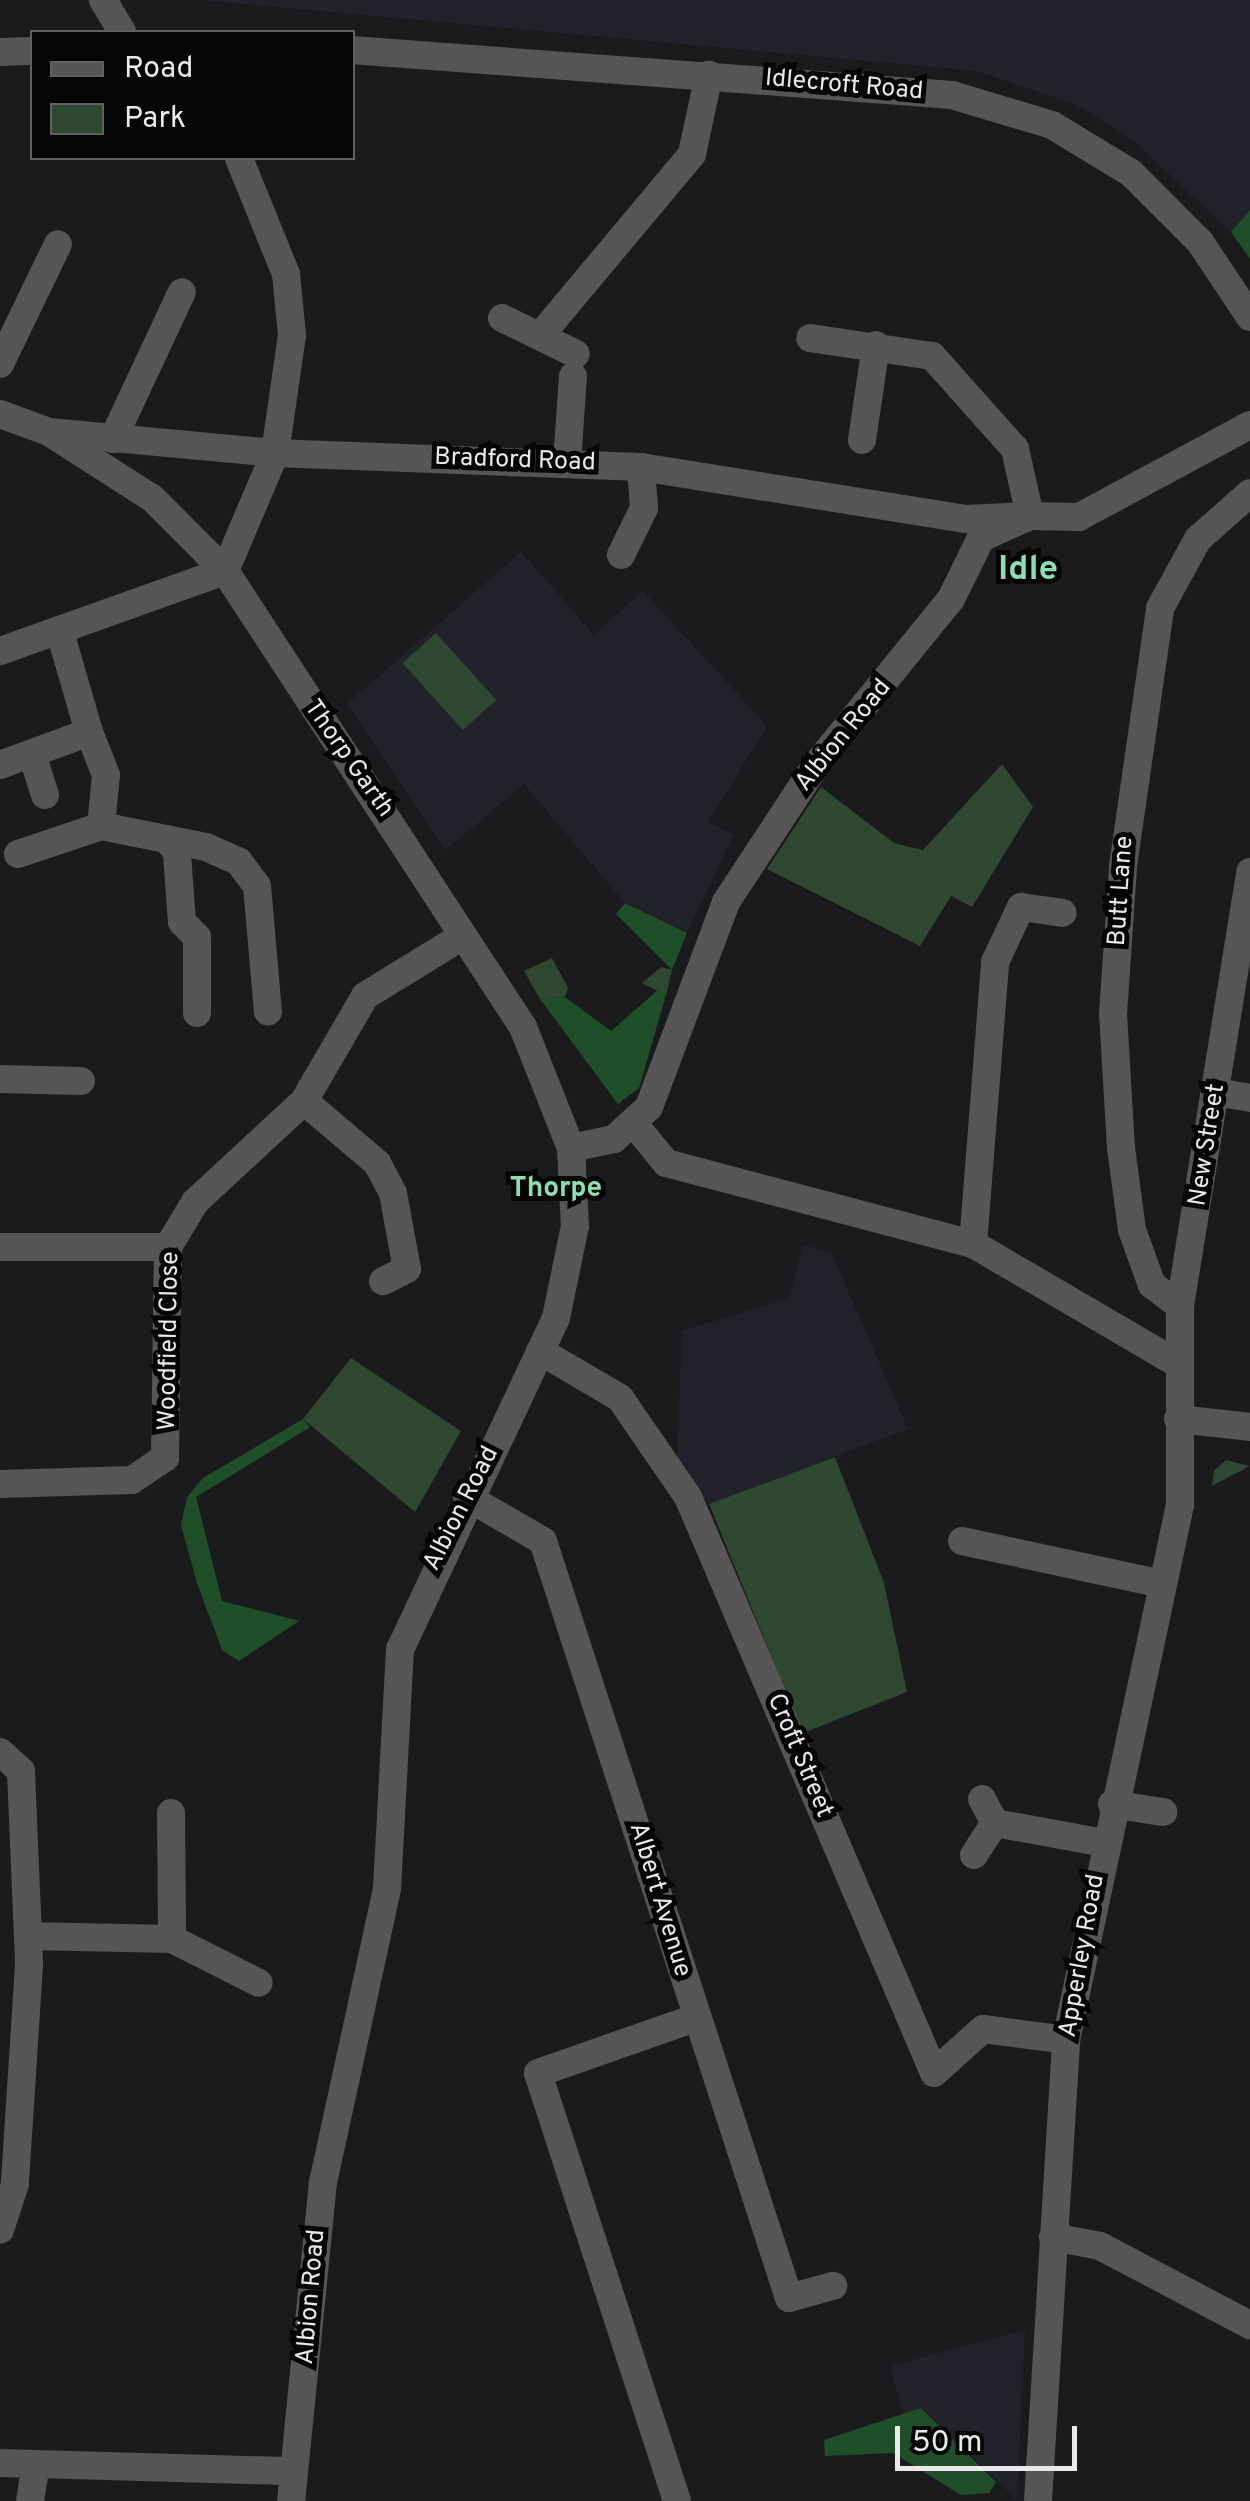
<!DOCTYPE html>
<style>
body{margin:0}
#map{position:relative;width:1250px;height:2501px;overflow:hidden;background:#1b1b1e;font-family:Overpass,sans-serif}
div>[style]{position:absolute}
.built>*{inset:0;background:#22222a}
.green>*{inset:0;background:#2e4831;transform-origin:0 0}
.forest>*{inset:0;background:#1f4f28}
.minor>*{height:28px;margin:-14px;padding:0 14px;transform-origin:14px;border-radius:14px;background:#575555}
.tertiary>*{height:28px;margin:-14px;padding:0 14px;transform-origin:14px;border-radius:14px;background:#575555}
span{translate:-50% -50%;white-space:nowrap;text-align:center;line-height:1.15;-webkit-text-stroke:10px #060607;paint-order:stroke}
.street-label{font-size:25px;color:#eaeaec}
.neighbourhood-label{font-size:28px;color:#8ddeb3;font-weight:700}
.district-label{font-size:35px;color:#8ddeb3;font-weight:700}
.legend{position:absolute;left:30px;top:30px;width:325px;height:130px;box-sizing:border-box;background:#060607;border:2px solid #616163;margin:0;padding:12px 18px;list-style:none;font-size:30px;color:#eaeaec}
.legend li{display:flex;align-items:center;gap:20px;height:50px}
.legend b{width:50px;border:2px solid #616163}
.scale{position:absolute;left:895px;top:2426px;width:182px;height:45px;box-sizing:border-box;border:5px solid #eaeaec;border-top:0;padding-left:12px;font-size:30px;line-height:35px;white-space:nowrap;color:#eaeaec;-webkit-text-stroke:8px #060607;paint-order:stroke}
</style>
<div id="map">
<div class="built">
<i style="clip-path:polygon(201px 0,1250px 0,1250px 210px,1231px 232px,1133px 140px,1077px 105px,978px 71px)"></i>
<i style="clip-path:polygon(521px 552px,594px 635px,643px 591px,767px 726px,708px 822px,733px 835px,687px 933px,625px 903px,524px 784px,446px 850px,347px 704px)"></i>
<i style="clip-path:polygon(803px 1245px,831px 1252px,908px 1429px,709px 1504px,677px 1464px,682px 1331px,789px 1298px)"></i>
<i style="clip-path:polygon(1025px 2330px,1017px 2500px,922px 2408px,903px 2414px,890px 2366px)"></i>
</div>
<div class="green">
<i style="left:436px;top:633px;width:90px;height:45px;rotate:48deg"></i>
<i style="clip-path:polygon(1002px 764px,1033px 807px,972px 907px,951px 896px,920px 946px,767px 869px,821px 787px,894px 843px,923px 850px)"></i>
<i style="clip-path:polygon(552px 958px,568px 988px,565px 997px,540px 999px,524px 971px)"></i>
<i style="clip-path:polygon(661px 967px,672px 970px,666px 995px,642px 983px)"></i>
<i style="clip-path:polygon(351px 1358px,461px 1431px,415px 1512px,303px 1419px)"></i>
<i style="clip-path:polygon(835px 1457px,884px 1583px,907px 1692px,803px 1733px,709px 1504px)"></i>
<i style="clip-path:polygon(1226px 1460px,1250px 1466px,1212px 1486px,1214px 1471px)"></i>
</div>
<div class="forest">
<i style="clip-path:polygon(1250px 210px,1250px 259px,1231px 232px)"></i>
<i style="clip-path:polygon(625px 903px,687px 933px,672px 970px,616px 914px)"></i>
<i style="clip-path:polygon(658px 990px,666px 995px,639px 1088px,618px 1104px,540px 999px,565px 997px,611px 1031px)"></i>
<i style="clip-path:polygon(303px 1419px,310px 1427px,196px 1497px,222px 1601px,299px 1621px,239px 1661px,222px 1650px,197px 1583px,181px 1525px,187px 1497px,203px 1478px)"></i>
<i style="clip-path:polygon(921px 2408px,996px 2482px,989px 2493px,961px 2495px,893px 2453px,825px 2456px,824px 2440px)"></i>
</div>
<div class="minor">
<i style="left:103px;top:0;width:37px;rotate:59deg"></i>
<i style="left:502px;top:318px;width:82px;rotate:25.9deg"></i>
<i style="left:540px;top:336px;width:237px;rotate:-50.1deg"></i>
<i style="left:692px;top:154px;width:81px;rotate:-77.9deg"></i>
<i style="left:0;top:364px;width:133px;rotate:-64.2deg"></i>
<i style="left:49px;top:432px;width:227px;rotate:5.3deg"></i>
<i style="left:275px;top:453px;width:366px;rotate:2.2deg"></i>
<i style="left:641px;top:467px;width:328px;rotate:9.1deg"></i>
<i style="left:965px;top:519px;width:65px;rotate:-2.6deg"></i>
<i style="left:1030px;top:516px;width:69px;rotate:-102.6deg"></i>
<i style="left:1015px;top:449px;width:125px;rotate:-131.7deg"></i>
<i style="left:932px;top:356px;width:123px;rotate:-171.6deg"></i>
<i style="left:113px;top:439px;width:162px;rotate:-64.9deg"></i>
<i style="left:862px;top:440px;width:96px;rotate:-81.6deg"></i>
<i style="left:567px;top:462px;width:86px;rotate:-86deg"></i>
<i style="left:621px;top:555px;width:52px;rotate:-63.9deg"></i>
<i style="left:644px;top:508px;width:41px;rotate:-94.2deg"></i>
<i style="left:0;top:651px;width:239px;rotate:-19.6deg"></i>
<i style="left:225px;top:571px;width:128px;rotate:-67deg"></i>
<i style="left:275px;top:453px;width:119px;rotate:-81.8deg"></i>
<i style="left:292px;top:335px;width:61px;rotate:-95.6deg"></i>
<i style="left:286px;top:274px;width:125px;rotate:-112.1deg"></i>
<i style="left:89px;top:732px;width:46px;rotate:68.4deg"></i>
<i style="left:106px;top:775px;width:51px;rotate:95.6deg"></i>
<i style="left:101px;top:826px;width:107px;rotate:11.3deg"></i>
<i style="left:206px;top:847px;width:36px;rotate:24deg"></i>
<i style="left:239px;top:862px;width:30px;rotate:53deg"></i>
<i style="left:257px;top:886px;width:126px;rotate:85deg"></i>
<i style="left:32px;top:754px;width:43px;rotate:72.4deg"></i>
<i style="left:0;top:765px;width:95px;rotate:-20.3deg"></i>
<i style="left:89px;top:732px;width:104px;rotate:-106.2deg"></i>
<i style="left:167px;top:839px;width:17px;rotate:54deg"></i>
<i style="left:177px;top:853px;width:69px;rotate:85.9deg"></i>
<i style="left:182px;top:922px;width:21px;rotate:45deg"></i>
<i style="left:197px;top:937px;width:76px;rotate:90deg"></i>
<i style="left:18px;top:854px;width:88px;rotate:-18.6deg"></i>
<i style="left:0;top:1079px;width:81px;rotate:1.4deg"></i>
<i style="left:1216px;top:1092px;width:35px;rotate:10deg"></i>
<i style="left:304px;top:1101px;width:96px;rotate:40.3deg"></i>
<i style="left:377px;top:1163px;width:34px;rotate:62deg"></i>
<i style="left:393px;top:1193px;width:77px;rotate:79.6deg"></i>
<i style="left:407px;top:1269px;width:27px;rotate:153deg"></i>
<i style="left:635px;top:1125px;width:49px;rotate:50.8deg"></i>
<i style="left:666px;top:1163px;width:318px;rotate:14.8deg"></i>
<i style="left:973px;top:1244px;width:234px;rotate:30.3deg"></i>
<i style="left:571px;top:1148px;width:44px;rotate:-11.8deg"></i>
<i style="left:614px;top:1139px;width:47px;rotate:-42.4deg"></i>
<i style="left:649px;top:1107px;width:219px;rotate:-69.4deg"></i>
<i style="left:726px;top:902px;width:164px;rotate:-56.7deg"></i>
<i style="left:816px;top:765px;width:214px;rotate:-50.9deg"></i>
<i style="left:951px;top:599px;width:68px;rotate:-63.8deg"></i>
<i style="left:981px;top:538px;width:54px;rotate:-24.2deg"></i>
<i style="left:1030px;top:516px;width:49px;rotate:1.2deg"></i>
<i style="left:1079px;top:517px;width:194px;rotate:-28.3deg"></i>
<i style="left:973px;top:1244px;width:283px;rotate:-85.5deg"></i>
<i style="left:995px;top:962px;width:61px;rotate:-64.7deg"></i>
<i style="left:1021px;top:907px;width:42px;rotate:8.1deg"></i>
<i style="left:0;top:1247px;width:168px"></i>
<i style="left:1180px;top:1306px;width:35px;rotate:-143deg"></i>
<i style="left:1152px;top:1285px;width:59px;rotate:-110deg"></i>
<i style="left:1132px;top:1230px;width:83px;rotate:-97.6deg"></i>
<i style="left:1121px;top:1148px;width:134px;rotate:-93.4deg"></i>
<i style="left:1113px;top:1014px;width:148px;rotate:-86.1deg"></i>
<i style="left:1123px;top:866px;width:261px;rotate:-81.8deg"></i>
<i style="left:1160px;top:608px;width:79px;rotate:-61.2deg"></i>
<i style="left:1198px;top:539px;width:69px;rotate:-41.5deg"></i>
<i style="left:540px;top:1351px;width:93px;rotate:30.4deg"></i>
<i style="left:620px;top:1398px;width:120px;rotate:55.5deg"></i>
<i style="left:688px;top:1497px;width:626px;rotate:66.87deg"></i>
<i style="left:934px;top:2073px;width:66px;rotate:-41.9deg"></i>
<i style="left:983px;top:2029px;width:84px;rotate:7.5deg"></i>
<i style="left:1178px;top:1419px;width:72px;rotate:6.3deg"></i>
<i style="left:0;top:1484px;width:132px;rotate:-1.7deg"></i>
<i style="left:132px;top:1480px;width:40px;rotate:-34deg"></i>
<i style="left:165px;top:1458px;width:211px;rotate:-89.2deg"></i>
<i style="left:168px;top:1247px;width:52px;rotate:-59deg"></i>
<i style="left:195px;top:1202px;width:149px;rotate:-42.8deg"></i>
<i style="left:304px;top:1101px;width:121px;rotate:-59.8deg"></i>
<i style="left:365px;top:996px;width:113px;rotate:-31.6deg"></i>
<i style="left:467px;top:1497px;width:88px;rotate:30.1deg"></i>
<i style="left:543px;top:1541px;width:796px;rotate:72deg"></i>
<i style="left:789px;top:2298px;width:46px;rotate:-15.3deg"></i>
<i style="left:962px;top:1541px;width:205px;rotate:12.1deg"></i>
<i style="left:0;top:1752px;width:28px;rotate:42deg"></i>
<i style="left:21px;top:1771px;width:194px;rotate:87.6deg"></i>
<i style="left:29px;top:1965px;width:219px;rotate:93.7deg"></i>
<i style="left:15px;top:2184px;width:48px;rotate:108.1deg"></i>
<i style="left:982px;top:1799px;width:27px;rotate:62deg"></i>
<i style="left:995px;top:1823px;width:111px;rotate:10.4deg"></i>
<i style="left:1112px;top:1804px;width:52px;rotate:8.9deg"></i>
<i style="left:171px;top:1813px;width:126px;rotate:89.5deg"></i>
<i style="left:974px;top:1855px;width:38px;rotate:-57deg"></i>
<i style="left:28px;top:1936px;width:144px;rotate:1.2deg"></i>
<i style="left:172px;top:1939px;width:97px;rotate:26.8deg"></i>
<i style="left:1053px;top:2237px;width:48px;rotate:10.8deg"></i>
<i style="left:1100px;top:2246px;width:170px;rotate:27.8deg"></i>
<i style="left:0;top:2463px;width:292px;rotate:1.6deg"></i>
<i style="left:30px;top:2501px;width:37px;rotate:-81deg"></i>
<i style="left:677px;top:2501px;width:450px;rotate:-108deg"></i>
<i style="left:538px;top:2073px;width:166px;rotate:-19.3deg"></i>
</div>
<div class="tertiary">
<i style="left:352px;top:50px;width:602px;rotate:4.29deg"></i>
<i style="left:952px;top:95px;width:104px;rotate:16.7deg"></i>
<i style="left:1052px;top:125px;width:92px;rotate:31.3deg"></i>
<i style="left:1131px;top:173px;width:98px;rotate:45deg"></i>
<i style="left:1200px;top:242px;width:90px;rotate:56.3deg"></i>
<i style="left:0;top:52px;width:32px;rotate:-2deg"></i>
<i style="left:0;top:414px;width:52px;rotate:20.2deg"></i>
<i style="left:49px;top:432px;width:122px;rotate:32.7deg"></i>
<i style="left:152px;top:498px;width:103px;rotate:45deg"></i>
<i style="left:225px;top:571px;width:545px;rotate:56.84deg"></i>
<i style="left:523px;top:1027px;width:130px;rotate:68.4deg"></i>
<i style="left:571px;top:1148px;width:78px;rotate:87.1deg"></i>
<i style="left:575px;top:1226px;width:94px;rotate:101.7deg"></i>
<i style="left:556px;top:1318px;width:366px;rotate:115.2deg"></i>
<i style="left:400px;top:1649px;width:240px;rotate:93.1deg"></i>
<i style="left:387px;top:1889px;width:300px;rotate:102.3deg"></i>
<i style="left:323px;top:2182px;width:321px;rotate:95.7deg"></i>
<i style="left:1038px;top:2501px;width:462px;rotate:-86.5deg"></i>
<i style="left:1066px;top:2040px;width:547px;rotate:-77.97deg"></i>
<i style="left:1180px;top:1505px;width:199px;rotate:-90deg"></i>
<i style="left:1180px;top:1306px;width:440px;rotate:-80.8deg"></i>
</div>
<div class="street-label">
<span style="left:844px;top:86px;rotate:5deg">Idlecroft Road</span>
<span style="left:515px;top:461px;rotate:2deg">Bradford Road</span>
<span style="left:844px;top:736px;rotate:-51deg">Albion Road</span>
<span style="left:348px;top:759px;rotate:55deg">Thorp Garth</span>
<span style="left:1122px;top:891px;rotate:-86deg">Butt Lane</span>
<span style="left:1208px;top:1145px;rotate:-81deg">New Street</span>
<span style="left:170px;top:1341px;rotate:-89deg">Woodfield Close</span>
<span style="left:462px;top:1509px;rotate:-63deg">Albion Road</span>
<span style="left:799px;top:1756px;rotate:67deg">Croft Street</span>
<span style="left:659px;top:1900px;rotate:73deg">Albert Avenue</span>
<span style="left:1083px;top:1956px;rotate:-80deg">Apperley Road</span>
<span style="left:312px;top:2297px;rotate:-85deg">Albion Road</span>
</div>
<div class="neighbourhood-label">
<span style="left:556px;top:1189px">Thorpe</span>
</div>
<div class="district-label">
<span style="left:1028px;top:570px">Idle</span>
</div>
<ul class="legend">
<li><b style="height:12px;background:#575555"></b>Road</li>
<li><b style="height:28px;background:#2e4831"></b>Park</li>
</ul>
<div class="scale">50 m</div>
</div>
